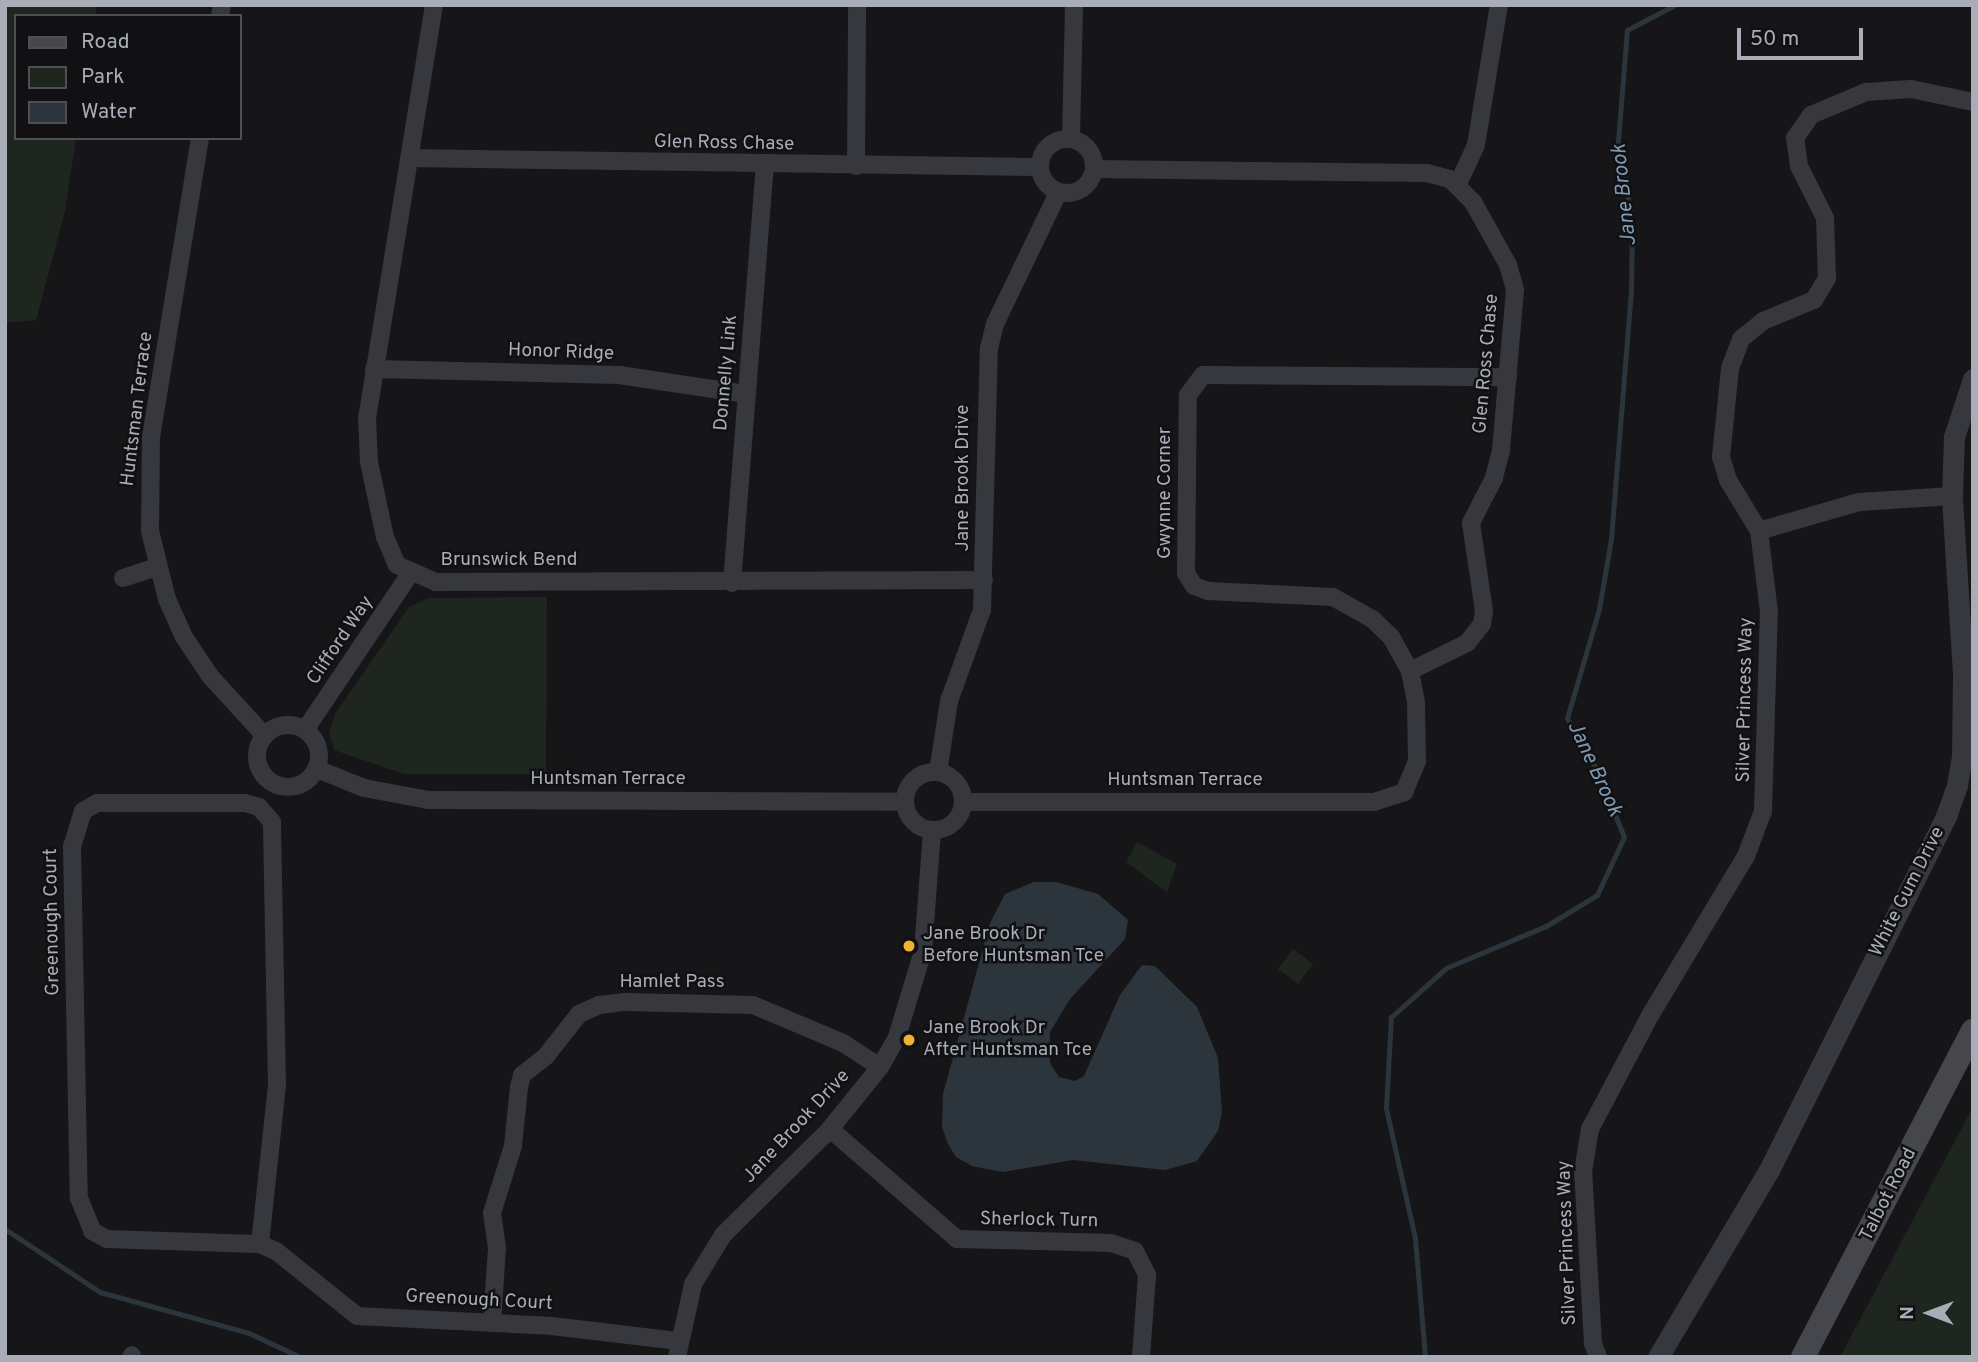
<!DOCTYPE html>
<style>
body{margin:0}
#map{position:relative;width:1978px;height:1362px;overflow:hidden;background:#161618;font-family:Overpass,sans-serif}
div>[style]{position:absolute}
.green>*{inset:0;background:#1e261f;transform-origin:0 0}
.water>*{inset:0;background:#2c353c}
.stream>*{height:5px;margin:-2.5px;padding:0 2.5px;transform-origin:2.5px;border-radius:2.5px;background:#2c353c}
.minor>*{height:18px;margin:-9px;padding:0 9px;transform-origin:9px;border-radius:9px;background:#37383d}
.minor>.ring{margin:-9px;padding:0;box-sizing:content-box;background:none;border:18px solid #37383d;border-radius:50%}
.tertiary>*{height:21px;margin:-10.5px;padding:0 10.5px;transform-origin:10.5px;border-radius:10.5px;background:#37383d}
.secondary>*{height:24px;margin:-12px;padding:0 12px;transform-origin:12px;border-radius:12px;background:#45474d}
.dots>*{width:19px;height:19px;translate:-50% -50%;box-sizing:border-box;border:4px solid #111113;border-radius:50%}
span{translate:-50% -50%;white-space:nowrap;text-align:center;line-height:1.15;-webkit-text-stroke:5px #111113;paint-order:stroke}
.street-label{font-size:19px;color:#a8adb8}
.poi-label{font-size:19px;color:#a8adb8}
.left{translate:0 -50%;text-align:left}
.water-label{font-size:21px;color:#7f9bb3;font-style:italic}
.frame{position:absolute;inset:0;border:7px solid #a8adb8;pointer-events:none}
.legend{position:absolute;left:14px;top:14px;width:228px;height:126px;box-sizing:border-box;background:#111113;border:2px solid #4d4f55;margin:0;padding:9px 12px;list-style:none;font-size:21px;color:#a8adb8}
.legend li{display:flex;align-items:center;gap:14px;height:35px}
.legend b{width:35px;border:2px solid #4d4f55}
.north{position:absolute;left:1894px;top:1278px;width:70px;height:70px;-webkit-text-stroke:5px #111113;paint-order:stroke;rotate:270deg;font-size:19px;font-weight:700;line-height:28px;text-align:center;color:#a8adb8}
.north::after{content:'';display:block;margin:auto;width:24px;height:32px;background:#a8adb8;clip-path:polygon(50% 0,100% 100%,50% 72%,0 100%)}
.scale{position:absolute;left:1737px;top:28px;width:126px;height:32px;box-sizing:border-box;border:4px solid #a8adb8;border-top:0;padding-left:9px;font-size:21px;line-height:24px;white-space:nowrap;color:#a8adb8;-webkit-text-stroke:5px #111113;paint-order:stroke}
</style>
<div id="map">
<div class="green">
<i style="clip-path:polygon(5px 5px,97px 5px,95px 16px,16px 16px,16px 138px,76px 138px,65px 211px,36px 320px,5px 323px)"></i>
<i style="clip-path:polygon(547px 597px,546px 774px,404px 774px,334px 750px,329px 733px,335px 714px,409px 607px,428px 598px)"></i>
<i style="clip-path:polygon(1137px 842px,1177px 864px,1167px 892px,1126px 862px)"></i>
<i style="left:1293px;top:949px;width:25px;height:25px;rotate:37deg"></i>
<i style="clip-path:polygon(1973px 1107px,1973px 1357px,1840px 1357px)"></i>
</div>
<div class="water">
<i style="clip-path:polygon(1034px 882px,1056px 882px,1098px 894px,1128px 920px,1125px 939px,1070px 999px,1050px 1032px,1050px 1063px,1059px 1077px,1075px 1081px,1084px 1076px,1120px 995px,1142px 965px,1155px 966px,1197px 1007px,1218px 1058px,1222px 1112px,1218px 1131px,1197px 1161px,1165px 1170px,1073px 1160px,1003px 1172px,972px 1166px,956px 1157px,948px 1144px,942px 1127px,943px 1094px,990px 923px,1005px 894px)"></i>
</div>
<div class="stream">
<i style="left:5px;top:1229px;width:114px;rotate:33.6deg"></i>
<i style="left:100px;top:1292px;width:155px;rotate:15.4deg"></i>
<i style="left:249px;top:1333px;width:56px;rotate:25.2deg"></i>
<i style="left:1425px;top:1357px;width:119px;rotate:-94.8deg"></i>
<i style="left:1415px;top:1238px;width:133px;rotate:-102.6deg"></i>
<i style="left:1386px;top:1108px;width:91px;rotate:-86.9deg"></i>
<i style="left:1391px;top:1017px;width:74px;rotate:-41.7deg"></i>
<i style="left:1446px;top:968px;width:108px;rotate:-22.8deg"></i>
<i style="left:1546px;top:926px;width:60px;rotate:-31.3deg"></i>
<i style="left:1597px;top:895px;width:64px;rotate:-65deg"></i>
<i style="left:1624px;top:837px;width:72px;rotate:-111.9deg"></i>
<i style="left:1597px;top:770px;width:60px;rotate:-120deg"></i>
<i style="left:1567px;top:718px;width:114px;rotate:-73.6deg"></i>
<i style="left:1599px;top:609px;width:71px;rotate:-80.3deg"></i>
<i style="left:1611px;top:539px;width:252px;rotate:-85.4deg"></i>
<i style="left:1631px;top:288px;width:67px;rotate:-89.1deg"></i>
<i style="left:1632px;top:221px;width:81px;rotate:-99.9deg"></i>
<i style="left:1618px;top:141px;width:111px;rotate:-85.4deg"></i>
<i style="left:1627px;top:30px;width:54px;rotate:-27.5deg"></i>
</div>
<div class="minor">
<i style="left:434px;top:5px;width:417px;rotate:99.2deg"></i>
<i style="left:367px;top:417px;width:45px;rotate:87.5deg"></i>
<i style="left:369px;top:462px;width:77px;rotate:78deg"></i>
<i style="left:385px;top:537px;width:30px;rotate:67deg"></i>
<i style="left:397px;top:565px;width:43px;rotate:23.6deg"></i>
<i style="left:436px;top:582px;width:548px;rotate:-0.21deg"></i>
<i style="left:220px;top:16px;width:11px;rotate:-80deg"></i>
<i style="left:200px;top:138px;width:302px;rotate:99.3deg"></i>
<i style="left:151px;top:436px;width:95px;rotate:90.6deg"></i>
<i style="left:150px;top:531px;width:70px;rotate:76deg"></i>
<i style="left:167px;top:599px;width:42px;rotate:65.9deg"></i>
<i style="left:184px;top:637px;width:47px;rotate:56.3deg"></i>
<i style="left:210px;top:676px;width:81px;rotate:47.5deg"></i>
<i class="ring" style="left:1040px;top:139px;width:36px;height:36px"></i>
<i style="left:1071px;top:139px;width:134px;rotate:-88.7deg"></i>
<i style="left:409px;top:158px;width:630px;rotate:0.82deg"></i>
<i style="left:856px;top:166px;width:161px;rotate:-89.6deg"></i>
<i style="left:1094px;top:169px;width:333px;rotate:0.7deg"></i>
<i style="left:1427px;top:173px;width:24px;rotate:15deg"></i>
<i style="left:1450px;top:179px;width:33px;rotate:45deg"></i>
<i style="left:1473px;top:202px;width:72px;rotate:60.9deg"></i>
<i style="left:1508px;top:265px;width:26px;rotate:74deg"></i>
<i style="left:1515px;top:290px;width:162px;rotate:95deg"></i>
<i style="left:1501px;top:451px;width:28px;rotate:105deg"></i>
<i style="left:1494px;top:478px;width:51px;rotate:117.1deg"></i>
<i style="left:1471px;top:523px;width:89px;rotate:81.6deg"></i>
<i style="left:1484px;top:611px;width:13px;rotate:99deg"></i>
<i style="left:1482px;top:624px;width:24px;rotate:128deg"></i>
<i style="left:1467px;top:643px;width:64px;rotate:153.8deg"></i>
<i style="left:1458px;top:184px;width:43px;rotate:-65.2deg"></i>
<i style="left:1476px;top:145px;width:142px;rotate:-80.7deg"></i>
<i style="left:374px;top:369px;width:245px;rotate:1.4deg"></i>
<i style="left:619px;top:375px;width:128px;rotate:8.5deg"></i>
<i style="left:1759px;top:531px;width:104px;rotate:-16.2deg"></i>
<i style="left:1859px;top:502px;width:93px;rotate:-3.7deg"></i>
<i style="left:123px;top:578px;width:36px;rotate:-18deg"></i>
<i style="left:732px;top:583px;width:418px;rotate:-85.5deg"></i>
<i class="ring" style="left:257px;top:725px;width:44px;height:44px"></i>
<i style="left:305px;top:730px;width:188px;rotate:-56.1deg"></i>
<i style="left:317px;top:769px;width:51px;rotate:22deg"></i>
<i style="left:364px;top:788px;width:65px;rotate:10.6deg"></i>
<i style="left:428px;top:800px;width:476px;rotate:0.2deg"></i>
<i class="ring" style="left:905px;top:772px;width:40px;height:40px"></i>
<i style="left:938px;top:772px;width:72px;rotate:-81.2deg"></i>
<i style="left:949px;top:701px;width:97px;rotate:-70.1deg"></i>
<i style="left:982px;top:610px;width:262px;rotate:-88.5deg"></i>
<i style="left:989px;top:348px;width:25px;rotate:-76deg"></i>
<i style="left:995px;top:324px;width:145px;rotate:-64.3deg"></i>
<i style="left:964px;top:802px;width:410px"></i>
<i style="left:1374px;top:802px;width:32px;rotate:-18deg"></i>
<i style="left:1404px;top:792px;width:34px;rotate:-67deg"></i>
<i style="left:1417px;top:761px;width:59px;rotate:-91deg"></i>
<i style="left:1416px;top:702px;width:32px;rotate:-101deg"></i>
<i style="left:1410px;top:671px;width:38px;rotate:-119deg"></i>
<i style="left:1392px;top:638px;width:28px;rotate:-136deg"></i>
<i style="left:1372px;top:619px;width:45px;rotate:-150.6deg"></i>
<i style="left:1333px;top:597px;width:125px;rotate:-177.3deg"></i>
<i style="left:1208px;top:591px;width:15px;rotate:-160deg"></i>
<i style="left:1194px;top:586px;width:15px;rotate:-122deg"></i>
<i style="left:1186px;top:573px;width:178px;rotate:-89.4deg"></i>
<i style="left:1188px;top:395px;width:25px;rotate:-53deg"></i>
<i style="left:1203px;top:375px;width:305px;rotate:0.4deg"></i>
<i style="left:830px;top:1129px;width:168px;rotate:40.9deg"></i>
<i style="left:957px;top:1239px;width:154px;rotate:1.5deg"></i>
<i style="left:1111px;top:1243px;width:25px;rotate:18deg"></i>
<i style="left:1135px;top:1251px;width:27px;rotate:63deg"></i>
<i style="left:1147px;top:1275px;width:82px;rotate:94.2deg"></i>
<i style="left:260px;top:1244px;width:159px;rotate:-83.9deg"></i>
<i style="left:277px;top:1086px;width:264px;rotate:-91.1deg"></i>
<i style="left:272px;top:822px;width:20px;rotate:-131deg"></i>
<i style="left:259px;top:807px;width:15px;rotate:-164deg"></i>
<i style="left:245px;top:803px;width:148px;rotate:180deg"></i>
<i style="left:97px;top:803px;width:16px;rotate:150deg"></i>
<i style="left:83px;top:811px;width:37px;rotate:107deg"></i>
<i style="left:72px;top:846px;width:352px;rotate:88.9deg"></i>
<i style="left:79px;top:1198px;width:35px;rotate:68deg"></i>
<i style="left:92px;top:1231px;width:17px;rotate:28deg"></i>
<i style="left:107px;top:1239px;width:153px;rotate:1.9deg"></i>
<i style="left:260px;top:1244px;width:17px;rotate:24deg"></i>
<i style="left:276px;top:1251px;width:104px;rotate:38.7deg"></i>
<i style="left:357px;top:1316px;width:195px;rotate:2.9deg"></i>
<i style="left:552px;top:1326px;width:126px;rotate:6.8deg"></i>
<i style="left:492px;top:1323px;width:75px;rotate:-86.2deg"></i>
<i style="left:497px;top:1248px;width:35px;rotate:-98deg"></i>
<i style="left:492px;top:1213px;width:70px;rotate:-72.6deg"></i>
<i style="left:513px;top:1146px;width:59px;rotate:-84.2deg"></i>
<i style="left:519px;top:1087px;width:12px;rotate:-76deg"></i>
<i style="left:522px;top:1075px;width:31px;rotate:-38deg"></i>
<i style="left:546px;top:1056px;width:53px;rotate:-51.8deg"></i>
<i style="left:579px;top:1014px;width:22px;rotate:-24deg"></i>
<i style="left:599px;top:1005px;width:26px;rotate:-7deg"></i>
<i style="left:625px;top:1002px;width:128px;rotate:1.3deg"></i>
<i style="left:753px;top:1005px;width:98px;rotate:22.9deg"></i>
<i style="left:843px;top:1043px;width:44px;rotate:33deg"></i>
<i style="left:131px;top:1357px;width:2px;rotate:-63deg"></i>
<i style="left:677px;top:1357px;width:75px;rotate:-77.6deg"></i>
<i style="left:693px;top:1284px;width:57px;rotate:-58.5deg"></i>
<i style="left:723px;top:1235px;width:151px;rotate:-44.7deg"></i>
<i style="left:830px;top:1129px;width:80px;rotate:-51.1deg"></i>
<i style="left:880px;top:1067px;width:34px;rotate:-60deg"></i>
<i style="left:897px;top:1037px;width:90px;rotate:-73.2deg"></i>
<i style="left:923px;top:951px;width:120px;rotate:-85.7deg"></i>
<i style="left:1598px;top:1357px;width:15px;rotate:-110deg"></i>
<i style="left:1593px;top:1343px;width:171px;rotate:-93.3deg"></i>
<i style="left:1583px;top:1172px;width:44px;rotate:-80.8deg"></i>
<i style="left:1590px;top:1129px;width:130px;rotate:-62.1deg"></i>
<i style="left:1651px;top:1014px;width:184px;rotate:-59deg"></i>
<i style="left:1746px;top:856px;width:48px;rotate:-69.3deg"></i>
<i style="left:1763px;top:811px;width:199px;rotate:-88.3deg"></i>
<i style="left:1769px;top:612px;width:82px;rotate:-97deg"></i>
<i style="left:1759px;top:531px;width:60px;rotate:-121.3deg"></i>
<i style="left:1728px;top:480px;width:24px;rotate:-107deg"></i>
<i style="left:1721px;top:457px;width:89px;rotate:-84.2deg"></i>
<i style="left:1730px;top:368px;width:31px;rotate:-69deg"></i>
<i style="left:1741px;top:339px;width:28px;rotate:-39deg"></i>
<i style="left:1763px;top:321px;width:55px;rotate:-22.4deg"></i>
<i style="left:1814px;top:300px;width:26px;rotate:-59deg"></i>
<i style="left:1827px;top:278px;width:60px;rotate:-91.9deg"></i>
<i style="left:1825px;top:218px;width:58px;rotate:-116.6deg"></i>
<i style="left:1799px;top:166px;width:28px;rotate:-98deg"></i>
<i style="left:1795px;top:138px;width:28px;rotate:-55deg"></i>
<i style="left:1811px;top:115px;width:60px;rotate:-22.7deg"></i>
<i style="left:1866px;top:92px;width:45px;rotate:-3.8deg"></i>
<i style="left:1911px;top:89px;width:63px;rotate:11.8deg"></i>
</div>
<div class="tertiary">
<i style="left:1658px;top:1357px;width:217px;rotate:-59.3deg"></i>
<i style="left:1769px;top:1170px;width:396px;rotate:-63.4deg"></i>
<i style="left:1946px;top:816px;width:33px;rotate:-70deg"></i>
<i style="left:1957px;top:785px;width:27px;rotate:-80deg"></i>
<i style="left:1962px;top:758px;width:85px;rotate:-89.3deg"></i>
<i style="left:1963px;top:673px;width:177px;rotate:-93.6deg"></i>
<i style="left:1952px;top:496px;width:59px;rotate:-88.1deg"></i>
<i style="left:1954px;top:437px;width:61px;rotate:-71.9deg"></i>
</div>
<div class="secondary">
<i style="left:1803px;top:1357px;width:368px;rotate:-62.5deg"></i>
</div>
<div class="dots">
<i style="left:909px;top:946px;background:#f2b134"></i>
<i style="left:909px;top:1040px;background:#f2b134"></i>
</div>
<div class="street-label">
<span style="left:724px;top:144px;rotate:1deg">Glen Ross Chase</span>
<span style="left:561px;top:353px;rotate:2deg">Honor Ridge</span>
<span style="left:1487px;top:364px;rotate:-85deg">Glen Ross Chase</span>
<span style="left:727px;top:373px;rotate:-85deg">Donnelly Link</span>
<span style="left:138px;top:409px;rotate:-83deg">Huntsman Terrace</span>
<span style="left:964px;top:478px;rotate:-90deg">Jane Brook Drive</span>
<span style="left:1166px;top:493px;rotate:-90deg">Gwynne Corner</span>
<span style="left:509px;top:561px">Brunswick Bend</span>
<span style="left:341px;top:641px;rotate:-56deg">Clifford Way</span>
<span style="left:1746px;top:700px;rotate:-89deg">Silver Princess Way</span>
<span style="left:608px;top:780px">Huntsman Terrace</span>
<span style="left:1185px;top:781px">Huntsman Terrace</span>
<span style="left:1908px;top:892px;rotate:-63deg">White Gum Drive</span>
<span style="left:53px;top:922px;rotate:-91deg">Greenough Court</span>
<span style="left:672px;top:983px">Hamlet Pass</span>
<span style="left:797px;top:1127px;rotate:-47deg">Jane Brook Drive</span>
<span style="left:1889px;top:1195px;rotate:-63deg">Talbot Road</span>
<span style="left:1039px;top:1221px;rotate:1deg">Sherlock Turn</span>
<span style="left:1568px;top:1243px;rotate:-92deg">Silver Princess Way</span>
<span style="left:479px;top:1301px;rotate:3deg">Greenough Court</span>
</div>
<div class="poi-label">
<span class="left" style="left:923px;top:946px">Jane Brook Dr<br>Before Huntsman Tce</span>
<span class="left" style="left:923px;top:1040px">Jane Brook Dr<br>After Huntsman Tce</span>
</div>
<div class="water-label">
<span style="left:1625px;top:195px;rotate:-96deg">Jane Brook</span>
<span style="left:1594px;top:769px;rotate:65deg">Jane Brook</span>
</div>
<div class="frame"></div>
<ul class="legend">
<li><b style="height:9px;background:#45474d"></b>Road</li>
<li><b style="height:19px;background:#1e261f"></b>Park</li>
<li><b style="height:19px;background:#2c353c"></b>Water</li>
</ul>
<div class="north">N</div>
<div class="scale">50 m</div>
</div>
